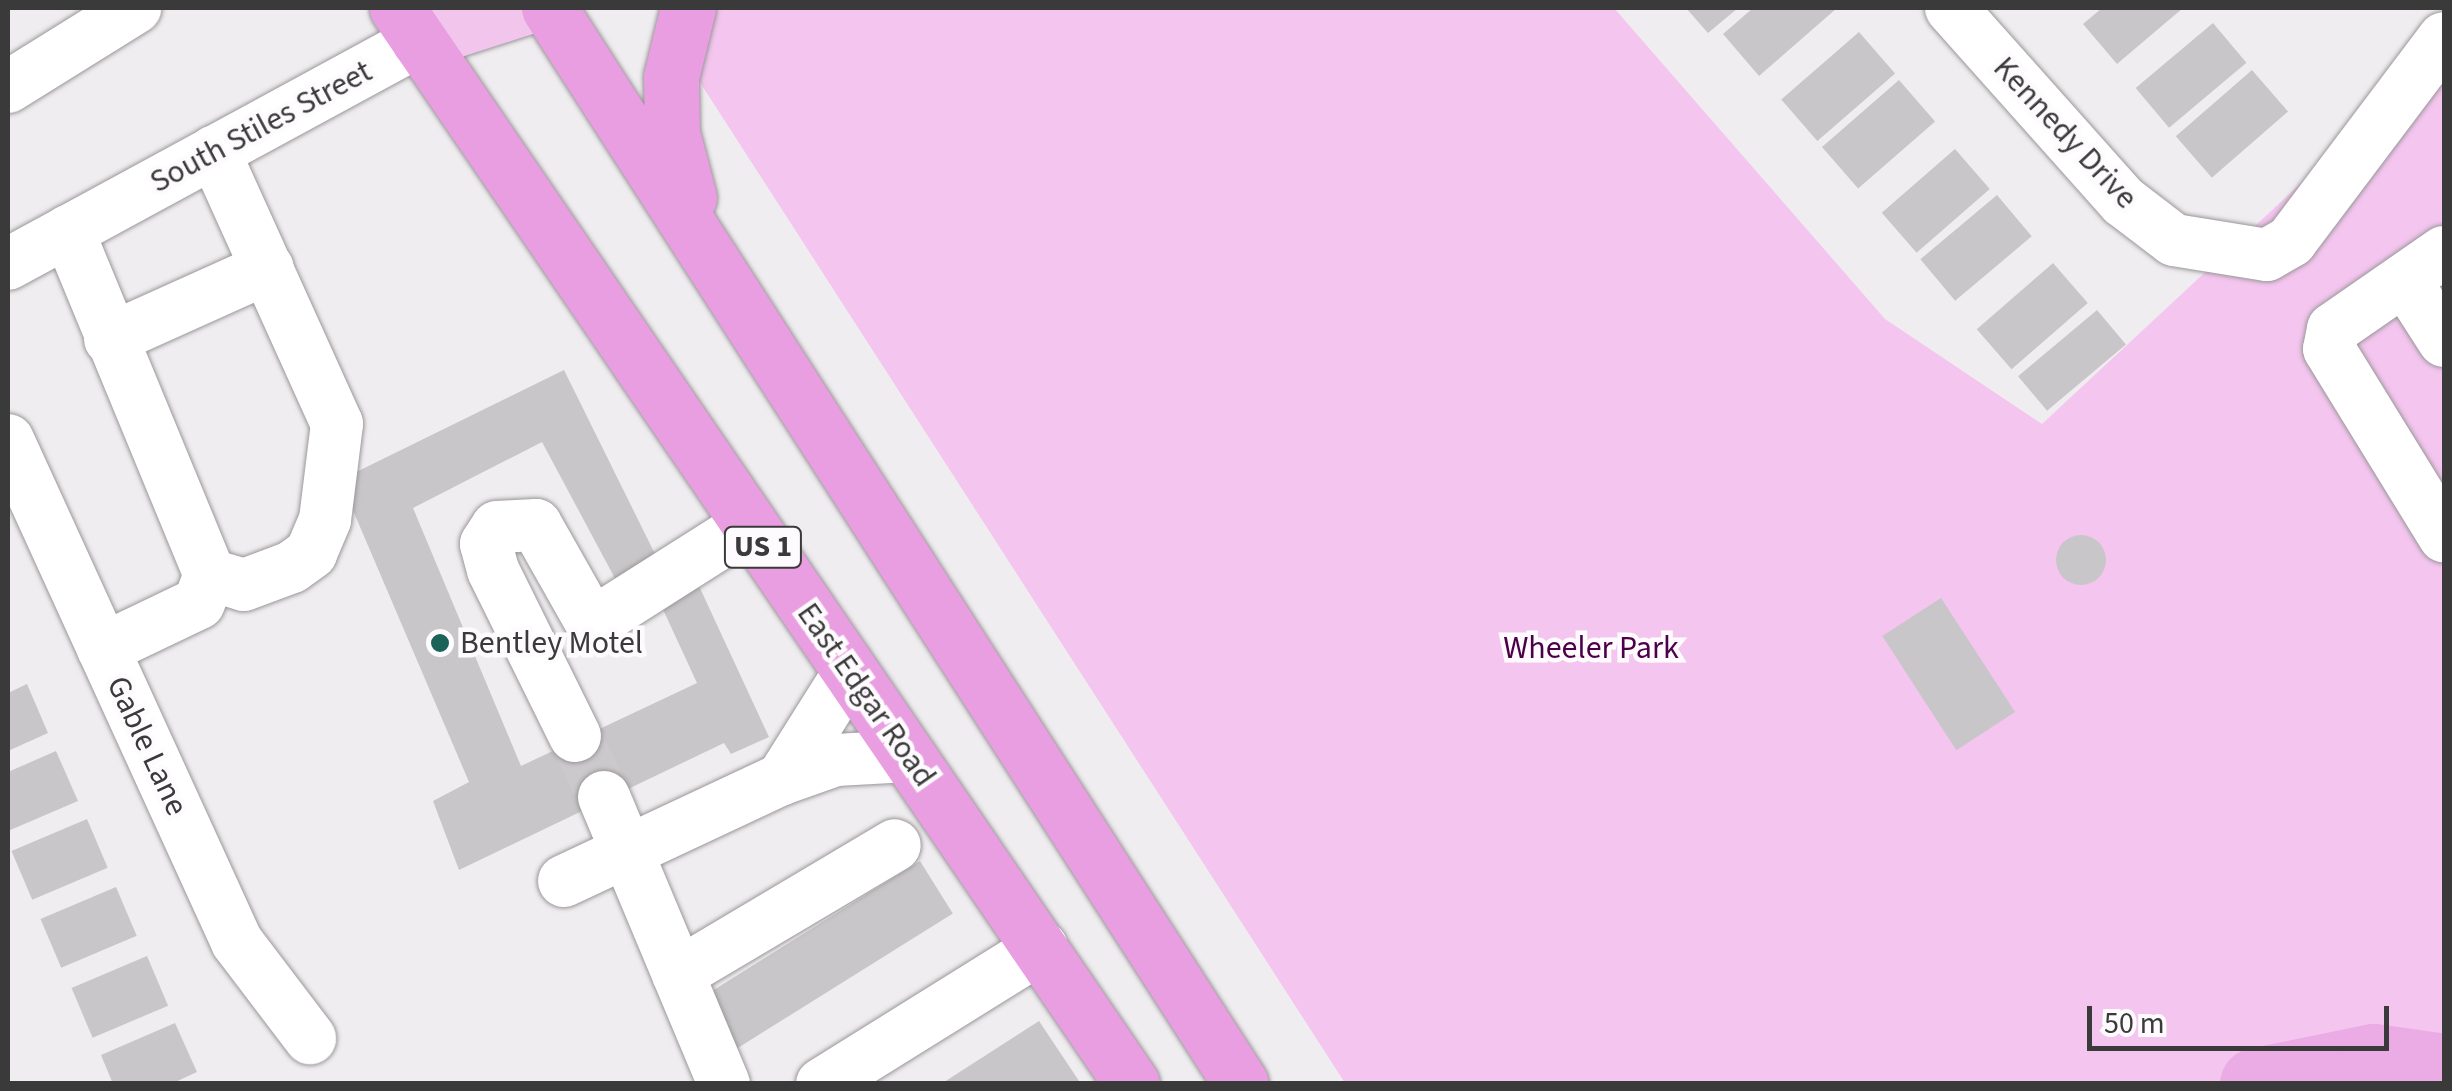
<!DOCTYPE html>
<style>
body{margin:0}
#map{position:relative;width:2452px;height:1091px;overflow:hidden;background:#f0edf0;font-family:"Source Sans 3",sans-serif}
div>[style]{position:absolute}
.green>*{inset:0;background:#f4c5ef}
.river>*{height:72px;margin:-36px;padding:0 36px;transform-origin:36px;border-radius:36px;background:#ebabe4}
.building>*{inset:0;background:#c8c6c8;transform-origin:0 0}
.round{border-radius:50%}
.minor-tunnel>*{height:52px;margin-top:-26px;transform-origin:0;background:repeating-linear-gradient(90deg,#ccc9cc 0 52px,transparent 0 78px)}
.roads{filter:drop-shadow(0 0 2px #9a9799) drop-shadow(0 0 2px #9a9799)}
.minor>*{height:52px;margin:-26px;padding:0 26px;transform-origin:26px;border-radius:26px;background:#fff}
.major>*{height:55px;margin:-27.5px;padding:0 27.5px;transform-origin:27.5px;border-radius:27.5px;background:#f1c5ec}
.highway>*{height:55px;margin:-27.5px;padding:0 27.5px;transform-origin:27.5px;border-radius:27.5px;background:#e89ee0}
.dots>*{width:28px;height:28px;translate:-50% -50%;box-sizing:border-box;border:5px solid #fdfbfd;border-radius:50%}
span{translate:-50% -50%;white-space:nowrap;text-align:center;line-height:1.15;-webkit-text-stroke:9px #fdfbfd;paint-order:stroke}
.shield-label span{padding:2px 8px;background:#fdfbfd;border:2px solid;border-radius:8px;-webkit-text-stroke-width:0}
.shield-label{font-size:30px;color:#3b3a3b;font-weight:700}
.street-label{font-size:32px;color:#3b3a3b}
.poi-label{font-size:32px;color:#3b3a3b}
.left{translate:0 -50%;text-align:left}
.park-label{font-size:32px;color:#4d004a}
.frame{position:absolute;inset:0;border:10px solid #3b3a3b;pointer-events:none}
.scale{position:absolute;left:2087px;top:1006px;width:302px;height:45px;box-sizing:border-box;border:5px solid #3b3a3b;border-top:0;padding-left:12px;font-size:30px;line-height:35px;white-space:nowrap;color:#3b3a3b;-webkit-text-stroke:8px #fdfbfd;paint-order:stroke}
</style>
<div id="map">
<div class="green">
<i style="clip-path:polygon(717px 8px,1614px 8px,1885px 319px,2042px 424px,2444px 50px,2444px 1083px,1345px 1083px,672px 39px)"></i>
</div>
<div class="river">
<i style="left:2256px;top:1084px;width:120px;rotate:-11.5deg"></i>
<i style="left:2374px;top:1060px;width:71px;rotate:8.1deg"></i>
</div>
<div class="building">
<i style="clip-path:polygon(1686px 8px,1738px 8px,1708px 33px)"></i>
<i style="clip-path:polygon(1753px 8px,1837px 8px,1759px 76px,1723px 34px)"></i>
<i style="clip-path:polygon(2102px 8px,2183px 8px,2117px 64px,2083px 24px)"></i>
<i style="left:2213px;top:23px;width:52px;height:101px;rotate:50deg"></i>
<i style="left:1859px;top:32px;width:55px;height:103px;rotate:49deg"></i>
<i style="left:2252px;top:70px;width:55px;height:101px;rotate:49deg"></i>
<i style="left:1899px;top:80px;width:55px;height:102px;rotate:49deg"></i>
<i style="left:1955px;top:149px;width:53px;height:97px;rotate:49deg"></i>
<i style="left:1997px;top:195px;width:54px;height:100px;rotate:50deg"></i>
<i style="left:2053px;top:263px;width:53px;height:101px;rotate:49deg"></i>
<i style="left:2097px;top:310px;width:45px;height:103px;rotate:50deg"></i>
<i style="clip-path:polygon(564px 370px,659px 562px,619px 586px,542px 442px,413px 508px,521px 766px,697px 683px,660px 603px,699px 586px,769px 737px,731px 754px,724px 743px,459px 870px,433px 801px,469px 782px,340px 480px)"></i>
<i class="round" style="left:2056px;top:535px;width:50px;height:50px"></i>
<i style="left:1941px;top:598px;width:136px;height:70px;rotate:57deg"></i>
<i style="clip-path:polygon(27px 684px,48px 733px,8px 751px,8px 693px)"></i>
<i style="clip-path:polygon(56px 751px,78px 801px,8px 831px,8px 772px)"></i>
<i style="left:87px;top:819px;width:53px;height:82px;rotate:67deg"></i>
<i style="left:920px;top:861px;width:62px;height:255px;rotate:58deg"></i>
<i style="left:116px;top:887px;width:53px;height:82px;rotate:67deg"></i>
<i style="left:147px;top:956px;width:54px;height:82px;rotate:67deg"></i>
<i style="clip-path:polygon(1039px 1021px,1081px 1084px,941px 1084px)"></i>
<i style="clip-path:polygon(175px 1023px,197px 1072px,171px 1084px,113px 1084px,101px 1055px)"></i>
</div>
<div class="minor-tunnel">
<i style="left:575px;top:736px;width:68px;rotate:64.6deg"></i>
</div>
<div class="roads">
<div class="minor">
<i style="left:1951px;top:8px;width:259px;rotate:48.3deg"></i>
<i style="left:2123px;top:201px;width:64px;rotate:37.4deg"></i>
<i style="left:2174px;top:240px;width:94px;rotate:9.2deg"></i>
<i style="left:2267px;top:255px;width:28px;rotate:-30deg"></i>
<i style="left:2291px;top:241px;width:254px;rotate:-53deg"></i>
<i style="left:8px;top:87px;width:150px;rotate:-31.9deg"></i>
<i style="left:68px;top:231px;width:372px;rotate:67.6deg"></i>
<i style="left:210px;top:575px;width:35px;rotate:16deg"></i>
<i style="left:244px;top:585px;width:51px;rotate:-20.6deg"></i>
<i style="left:292px;top:567px;width:24px;rotate:-36deg"></i>
<i style="left:311px;top:553px;width:36px;rotate:-67deg"></i>
<i style="left:325px;top:520px;width:97px;rotate:-82.9deg"></i>
<i style="left:337px;top:424px;width:299px;rotate:-114.3deg"></i>
<i style="left:2444px;top:252px;width:135px;rotate:145.3deg"></i>
<i style="left:2333px;top:329px;width:20px;rotate:101deg"></i>
<i style="left:2329px;top:349px;width:220px;rotate:58.4deg"></i>
<i style="left:8px;top:264px;width:468px;rotate:-28.5deg"></i>
<i style="left:2406px;top:282px;width:70px;rotate:57.2deg"></i>
<i style="left:110px;top:339px;width:173px;rotate:-24.2deg"></i>
<i style="left:8px;top:440px;width:552px;rotate:65.48deg"></i>
<i style="left:237px;top:942px;width:121px;rotate:52.8deg"></i>
<i style="left:103px;top:649px;width:106px;rotate:-25.6deg"></i>
<i style="left:199px;top:603px;width:30px;rotate:-69deg"></i>
<i style="left:850px;top:671px;width:128px;rotate:122.2deg"></i>
<i style="left:782px;top:779px;width:57px;rotate:-19.4deg"></i>
<i style="left:836px;top:760px;width:72px;rotate:-3.2deg"></i>
<i style="left:575px;top:736px;width:185px;rotate:-116.3deg"></i>
<i style="left:493px;top:570px;width:27px;rotate:-105deg"></i>
<i style="left:486px;top:544px;width:20px;rotate:-57deg"></i>
<i style="left:497px;top:527px;width:39px;rotate:-3deg"></i>
<i style="left:536px;top:525px;width:114px;rotate:60.5deg"></i>
<i style="left:592px;top:624px;width:185px;rotate:-32.4deg"></i>
<i style="left:604px;top:797px;width:192px;rotate:67.3deg"></i>
<i style="left:678px;top:974px;width:252px;rotate:-30.7deg"></i>
<i style="left:564px;top:881px;width:241px;rotate:-25.1deg"></i>
<i style="left:678px;top:974px;width:119px;rotate:67.3deg"></i>
<i style="left:822px;top:1084px;width:259px;rotate:-31.9deg"></i>
</div>
<div class="major">
<i style="left:419px;top:41px;width:108px;rotate:-17.8deg"></i>
</div>
<div class="highway">
<i style="left:397px;top:8px;width:1303px;rotate:55.66deg"></i>
<i style="left:549px;top:8px;width:1279px;rotate:57.25deg"></i>
<i style="left:688px;top:8px;width:71px;rotate:103.8deg"></i>
<i style="left:671px;top:77px;width:56px;rotate:89deg"></i>
<i style="left:672px;top:133px;width:67px;rotate:75.3deg"></i>
</div>
</div>
<div class="dots">
<i style="left:440px;top:643px;background:#1b6358"></i>
</div>
<div class="shield-label">
<span style="left:763px;top:547px">US 1</span>
</div>
<div class="street-label">
<span style="left:261px;top:127px;rotate:-28deg">South Stiles Street</span>
<span style="left:2065px;top:133px;rotate:47deg">Kennedy Drive</span>
<span style="left:866px;top:695px;rotate:55deg">East Edgar Road</span>
<span style="left:147px;top:746px;rotate:65deg">Gable Lane</span>
</div>
<div class="poi-label">
<span class="left" style="left:460px;top:643px">Bentley Motel</span>
</div>
<div class="park-label">
<span style="left:1591px;top:648px">Wheeler Park</span>
</div>
<div class="frame"></div>
<div class="scale">50 m</div>
</div>
